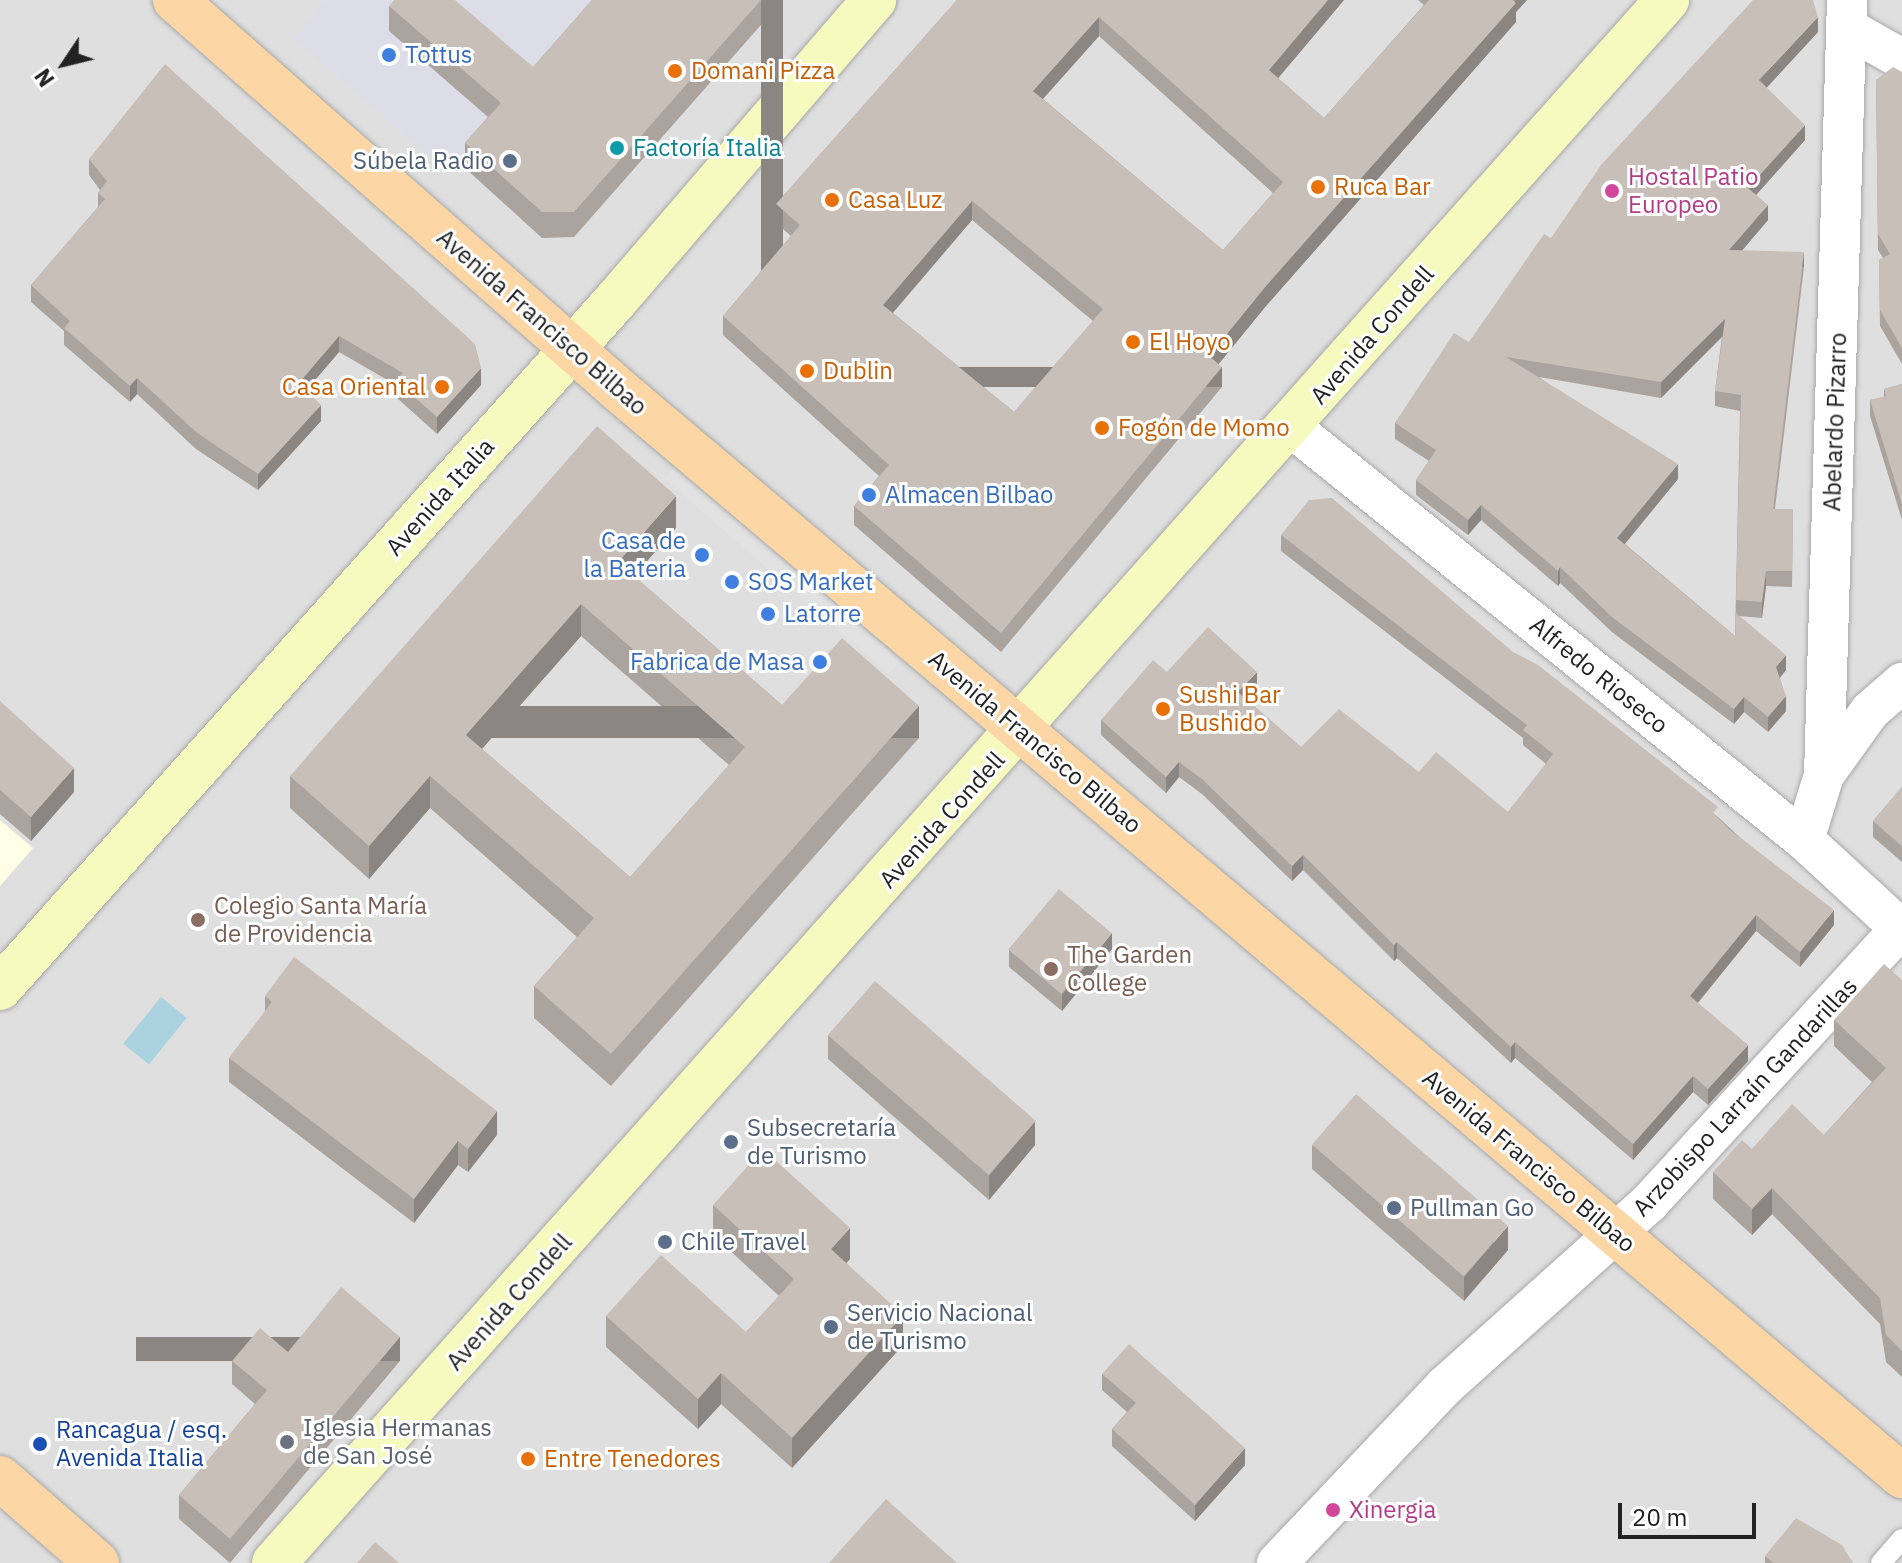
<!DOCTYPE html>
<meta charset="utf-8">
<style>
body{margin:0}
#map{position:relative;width:1902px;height:1563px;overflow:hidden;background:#f2efe9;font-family:"IBM Plex Sans",sans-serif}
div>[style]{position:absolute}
.residential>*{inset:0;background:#e0dfdf;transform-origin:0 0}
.education>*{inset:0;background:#ffffe5}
.parking>*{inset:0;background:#e2e2e2;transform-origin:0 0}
.plaza>*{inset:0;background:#dddde8}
.water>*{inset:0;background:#aad3df;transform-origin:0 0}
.roads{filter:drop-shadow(0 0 2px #a9a9a9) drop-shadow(0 0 2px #a9a9a9)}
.lane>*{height:20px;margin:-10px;padding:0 10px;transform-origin:10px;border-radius:10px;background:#fff}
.street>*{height:40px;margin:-20px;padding:0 20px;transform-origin:20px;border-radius:20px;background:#fff}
.secondary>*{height:44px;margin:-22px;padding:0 22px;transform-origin:22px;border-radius:22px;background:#f7fabf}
.primary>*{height:44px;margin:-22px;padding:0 22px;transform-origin:22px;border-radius:22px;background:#fcd6a4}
.wall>*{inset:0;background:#aba49e}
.shaded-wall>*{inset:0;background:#8b8681;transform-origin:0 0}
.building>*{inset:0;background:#c7bfb8;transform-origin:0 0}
.dots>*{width:22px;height:22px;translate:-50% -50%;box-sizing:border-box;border:4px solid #fff;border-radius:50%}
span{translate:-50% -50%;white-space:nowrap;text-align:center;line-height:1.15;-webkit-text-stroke:6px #fff;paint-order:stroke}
.shop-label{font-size:24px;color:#366cbe}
.left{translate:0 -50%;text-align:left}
.right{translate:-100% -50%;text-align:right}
.food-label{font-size:24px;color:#c56008}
.culture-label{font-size:24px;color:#0d838f}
.service-label{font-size:24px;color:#4e5e75}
.hotel-label{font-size:24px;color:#b23c85}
.street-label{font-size:24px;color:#222}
.education-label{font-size:24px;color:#785e54}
.worship-label{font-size:24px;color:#5b616d}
.transit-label{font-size:24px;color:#164399}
.north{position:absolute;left:24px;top:24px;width:80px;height:80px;-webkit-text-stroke:6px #fff;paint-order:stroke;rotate:235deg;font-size:22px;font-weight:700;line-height:32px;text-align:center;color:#222}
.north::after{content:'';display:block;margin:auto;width:28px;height:36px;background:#222;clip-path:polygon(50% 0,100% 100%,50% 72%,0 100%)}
.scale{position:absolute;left:1618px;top:1503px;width:138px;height:36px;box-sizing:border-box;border:4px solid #222;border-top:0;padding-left:10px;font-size:24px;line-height:28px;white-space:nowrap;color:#222;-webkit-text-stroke:6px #fff;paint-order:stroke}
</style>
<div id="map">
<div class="residential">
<i style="left:0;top:0;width:1902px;height:1563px"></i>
</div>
<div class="education">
<i style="clip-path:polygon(0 820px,33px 848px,0 886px)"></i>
</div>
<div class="parking">
<i style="left:676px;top:465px;width:298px;height:18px;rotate:41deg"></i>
</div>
<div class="plaza">
<i style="clip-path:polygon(326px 0,601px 0,449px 174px,293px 38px)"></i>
</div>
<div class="water">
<i style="left:161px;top:997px;width:33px;height:60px;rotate:39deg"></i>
</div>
<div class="roads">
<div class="lane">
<i style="left:1881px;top:1563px;width:32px;rotate:-49deg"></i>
</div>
<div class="street">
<i style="left:1847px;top:28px;width:63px;rotate:29.4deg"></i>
<i style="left:1291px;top:427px;width:659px;rotate:38.84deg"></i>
<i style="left:1804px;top:840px;width:133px;rotate:42.6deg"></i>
<i style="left:1824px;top:775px;width:79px;rotate:-54.3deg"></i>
<i style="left:1870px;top:711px;width:43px;rotate:-41.2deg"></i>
<i style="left:1804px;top:840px;width:68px;rotate:-72.9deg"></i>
<i style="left:1824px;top:775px;width:775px;rotate:-88.3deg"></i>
<i style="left:1277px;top:1563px;width:244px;rotate:-46.5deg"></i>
<i style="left:1445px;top:1386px;width:274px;rotate:-41.9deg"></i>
<i style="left:1649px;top:1203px;width:373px;rotate:-47.5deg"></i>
</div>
<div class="secondary">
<i style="left:0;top:988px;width:923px;rotate:-48.16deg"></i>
<i style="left:616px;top:300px;width:396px;rotate:-49.3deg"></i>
<i style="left:274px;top:1563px;width:2094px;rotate:-48.29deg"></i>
</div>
<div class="primary">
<i style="left:175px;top:0;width:592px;rotate:41.3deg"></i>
<i style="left:620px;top:391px;width:1680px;rotate:40.24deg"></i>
<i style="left:0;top:1478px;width:129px;rotate:41.2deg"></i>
</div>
</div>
<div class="wall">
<i style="clip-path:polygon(592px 0,783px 0,574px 237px,542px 238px,465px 168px,465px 143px,488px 117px,389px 31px,389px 6px,533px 67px)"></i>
<i style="clip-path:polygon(evenodd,957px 0,1344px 0,1278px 78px,1324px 118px,1424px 5px,1418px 0,1527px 0,1516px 12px,1516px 22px,1266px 306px,1218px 364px,1222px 387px,1001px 652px,854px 525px,854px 506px,879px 476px,723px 335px,723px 316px,791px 236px,776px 223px,776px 204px,957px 0,1099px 36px,1273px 193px,1223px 250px,1043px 99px,1099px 36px,957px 0,972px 220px,1093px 321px,1014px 412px,893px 313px,972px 220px)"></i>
<i style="clip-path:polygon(evenodd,1818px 32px,1766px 88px,1805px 140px,1756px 195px,1768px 220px,1741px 251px,1804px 267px,1775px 509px,1793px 509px,1792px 587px,1766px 586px,1762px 618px,1739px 616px,1786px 670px,1780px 678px,1786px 711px,1768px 732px,1744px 712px,1734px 724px,1612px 632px,1560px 583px,1558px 586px,1481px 520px,1468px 535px,1416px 495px,1416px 480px,1429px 461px,1395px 439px,1395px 423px,1469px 342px,1551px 238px,1818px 32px,1722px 336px,1715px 391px,1715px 406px,1740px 411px,1735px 636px,1625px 544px,1678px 479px,1539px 377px,1661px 398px,1722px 336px)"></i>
<i style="clip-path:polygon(1902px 72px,1902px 364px,1880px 326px,1879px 260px,1883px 258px,1878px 250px,1876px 80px)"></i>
<i style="clip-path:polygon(89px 159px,481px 385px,437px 434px,396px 397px,396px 385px,339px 352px,306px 390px,321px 421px,258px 490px,196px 449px,137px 394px,130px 402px,64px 345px,64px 331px,31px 302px,31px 285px,98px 207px,98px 193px,100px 190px,89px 175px)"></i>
<i style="clip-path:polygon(1902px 384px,1902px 520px,1870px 416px,1870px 400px,1884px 397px,1884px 389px)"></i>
<i style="clip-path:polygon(evenodd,676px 528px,634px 576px,782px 705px,919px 738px,611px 1086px,534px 1018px,534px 986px,577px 937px,430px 808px,369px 879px,290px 808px,290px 776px,676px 528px,581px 636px,729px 765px,630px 877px,482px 749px,581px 636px)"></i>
<i style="clip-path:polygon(1281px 535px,1513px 652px,1718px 817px,1834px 925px,1800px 967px,1756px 931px,1698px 1003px,1748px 1061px,1708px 1105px,1693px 1092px,1633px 1160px,1515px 1058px,1511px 1063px,1397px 958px,1394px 961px,1303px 870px,1292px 881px,1202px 794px,1179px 777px,1166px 793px,1101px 735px,1101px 720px,1167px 672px,1257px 687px,1246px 699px,1301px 747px,1419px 772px,1508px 812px,1546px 764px,1523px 745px,1523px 738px,1281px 551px)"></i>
<i style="clip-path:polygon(0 701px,74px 792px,31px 841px,0 814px)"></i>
<i style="clip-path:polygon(1902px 787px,1902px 862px,1873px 837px,1873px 821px)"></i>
<i style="clip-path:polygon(1112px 949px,1062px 1011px,1009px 967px,1009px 950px)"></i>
<i style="clip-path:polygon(1902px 980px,1902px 1377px,1886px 1362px,1880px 1324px,1772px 1214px,1752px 1235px,1713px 1199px,1713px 1172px,1752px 1149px,1824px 1135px,1872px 1082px,1834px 1046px,1834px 1020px)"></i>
<i style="clip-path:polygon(265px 996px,497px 1135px,468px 1172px,458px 1165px,414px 1223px,229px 1082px,229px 1058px,265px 1012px)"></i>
<i style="clip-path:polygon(828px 1035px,1035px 1145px,989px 1200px,828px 1059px)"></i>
<i style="clip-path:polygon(1312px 1145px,1508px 1250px,1464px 1301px,1312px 1169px)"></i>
<i style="clip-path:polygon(713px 1205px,850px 1259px,846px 1263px,903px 1345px,792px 1468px,721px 1404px,698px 1429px,606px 1347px,606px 1316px,746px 1332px,779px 1296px,713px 1235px)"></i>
<i style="clip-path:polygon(288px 1352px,400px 1361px,230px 1563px,179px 1519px,179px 1495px,255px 1404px,232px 1384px,232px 1361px)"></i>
<i style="clip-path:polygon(1102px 1374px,1245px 1465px,1195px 1521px,1112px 1446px,1112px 1429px,1127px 1412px,1102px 1390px)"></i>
<i style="clip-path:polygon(1765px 1556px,1853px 1563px,1765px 1563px)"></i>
</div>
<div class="shaded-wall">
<i style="left:761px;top:0;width:22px;height:283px"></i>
<i style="clip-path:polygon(1328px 0,1344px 0,1269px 89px,1269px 70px)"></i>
<i style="clip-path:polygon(1512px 0,1527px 0,1516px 12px,1516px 22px,1266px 306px,1209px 376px,1209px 356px,1266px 286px)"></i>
<i style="clip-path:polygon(1099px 17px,1099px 36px,1033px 110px,1033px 91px)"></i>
<i style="clip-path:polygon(1818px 17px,1818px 32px,1759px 96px,1759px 80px)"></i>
<i style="clip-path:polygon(1805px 125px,1805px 140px,1748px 204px,1748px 188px)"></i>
<i style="clip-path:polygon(972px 201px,972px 220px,883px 324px,883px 305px)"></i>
<i style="clip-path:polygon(1768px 205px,1768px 220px,1729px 266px,1729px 250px)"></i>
<i style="left:1804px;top:252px;width:15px;height:259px;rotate:90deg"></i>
<i style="clip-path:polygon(1725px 319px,1725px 334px,1661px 398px,1661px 382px)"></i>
<i style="clip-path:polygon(339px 336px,339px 352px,299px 399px,299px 383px)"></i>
<i style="left:1222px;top:367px;width:20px;height:346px;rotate:90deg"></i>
<i style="clip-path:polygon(481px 368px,481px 385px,437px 434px,437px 417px)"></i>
<i style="clip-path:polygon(137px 378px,137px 394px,130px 402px,130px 386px)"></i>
<i style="clip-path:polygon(321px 405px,321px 421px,258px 490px,258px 474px)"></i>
<i style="clip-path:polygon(1678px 464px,1678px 479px,1617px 553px,1617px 538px)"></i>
<i style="clip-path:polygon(676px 496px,676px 528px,618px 594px,618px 562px)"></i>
<i style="clip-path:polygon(1481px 505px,1481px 520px,1468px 535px,1468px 520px)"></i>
<i style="clip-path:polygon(1560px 567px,1560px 583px,1558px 586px,1558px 571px)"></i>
<i style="clip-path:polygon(1766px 571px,1766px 586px,1762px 618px,1762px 602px)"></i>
<i style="clip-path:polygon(581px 604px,581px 636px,466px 767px,466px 735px)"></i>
<i style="clip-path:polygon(1786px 655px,1786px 670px,1776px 682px,1776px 667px)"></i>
<i style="clip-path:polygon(1257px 672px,1257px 687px,1238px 708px,1238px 692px)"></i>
<i style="clip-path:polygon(1786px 696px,1786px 711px,1768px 732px,1768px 717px)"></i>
<i style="clip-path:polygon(1744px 697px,1744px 712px,1734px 724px,1734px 709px)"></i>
<i style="left:919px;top:706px;width:32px;height:465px;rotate:90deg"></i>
<i style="clip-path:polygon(1179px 762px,1179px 777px,1166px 793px,1166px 777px)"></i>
<i style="clip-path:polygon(74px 768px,74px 792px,31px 841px,31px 817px)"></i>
<i style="clip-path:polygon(430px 776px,430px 808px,369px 879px,369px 846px)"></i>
<i style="clip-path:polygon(1303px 855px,1303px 870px,1292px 881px,1292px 866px)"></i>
<i style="clip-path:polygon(1834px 910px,1834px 925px,1800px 967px,1800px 952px)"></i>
<i style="clip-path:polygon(1756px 915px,1756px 931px,1690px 1012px,1690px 996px)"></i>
<i style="clip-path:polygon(1112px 933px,1112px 949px,1062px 1011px,1062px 995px)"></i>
<i style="clip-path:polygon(1397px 942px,1397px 958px,1394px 961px,1394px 945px)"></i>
<i style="clip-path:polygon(1515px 1042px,1515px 1058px,1511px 1063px,1511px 1047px)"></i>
<i style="clip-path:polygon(1748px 1045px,1748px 1061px,1708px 1105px,1708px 1089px)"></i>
<i style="clip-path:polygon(1693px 1076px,1693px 1092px,1633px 1160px,1633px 1144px)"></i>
<i style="clip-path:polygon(497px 1111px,497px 1135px,468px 1172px,468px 1149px)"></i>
<i style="clip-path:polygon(1035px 1121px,1035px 1145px,989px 1200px,989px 1176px)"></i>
<i style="clip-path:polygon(458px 1141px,458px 1165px,414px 1223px,414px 1199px)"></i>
<i style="clip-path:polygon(1772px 1188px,1772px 1214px,1752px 1235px,1752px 1209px)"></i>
<i style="clip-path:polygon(1508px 1226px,1508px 1250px,1464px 1301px,1464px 1277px)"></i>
<i style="clip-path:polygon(850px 1228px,850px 1259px,831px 1280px,831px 1249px)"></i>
<i style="clip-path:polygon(903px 1315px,903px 1345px,792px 1468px,792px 1438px)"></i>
<i style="left:400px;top:1337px;width:24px;height:264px;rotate:90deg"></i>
<i style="clip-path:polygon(721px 1373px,721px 1404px,698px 1429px,698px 1399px)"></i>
<i style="clip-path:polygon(1245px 1448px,1245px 1465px,1195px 1521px,1195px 1505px)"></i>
</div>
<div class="building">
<i style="clip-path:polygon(394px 0,455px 0,533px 67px,592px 0,761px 0,574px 212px,542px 212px,465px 143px,501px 103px,389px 6px)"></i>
<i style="clip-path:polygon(evenodd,957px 0,1328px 0,1269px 70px,1324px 118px,1429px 0,1513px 0,1516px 3px,1266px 286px,1209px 356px,1222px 367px,1001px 633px,854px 506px,889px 465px,723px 316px,800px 225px,776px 204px,957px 0,1099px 17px,1283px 182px,1223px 250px,1033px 91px,1099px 17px,957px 0,972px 201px,1103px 309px,1014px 412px,883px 305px,972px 201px)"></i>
<i style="clip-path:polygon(1753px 0,1813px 0,1818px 17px,1759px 80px,1805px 125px,1748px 188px,1768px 205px,1729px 250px,1804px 252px,1773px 509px,1793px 509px,1792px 571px,1766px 571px,1762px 602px,1736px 600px,1741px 395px,1715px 391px,1725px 319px,1661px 382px,1506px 357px,1678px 464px,1617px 538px,1735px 636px,1736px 613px,1786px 655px,1776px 667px,1786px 696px,1768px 717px,1744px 697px,1734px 709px,1612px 617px,1560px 567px,1558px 571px,1481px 505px,1468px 520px,1416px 480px,1436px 450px,1395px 423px,1454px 333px,1469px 342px,1544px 234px,1551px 238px,1601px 165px)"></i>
<i style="clip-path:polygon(165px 64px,475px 344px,481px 368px,437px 417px,396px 381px,403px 373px,339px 336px,299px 383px,321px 405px,258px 474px,196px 432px,137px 378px,130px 386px,64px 328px,70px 321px,31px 285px,105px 199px,98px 193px,107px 181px,89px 159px)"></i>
<i style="clip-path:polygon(1893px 67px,1902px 72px,1902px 348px,1880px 310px,1879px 260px,1890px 254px,1878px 234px,1876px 80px)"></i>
<i style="clip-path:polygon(1902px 384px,1902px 504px,1870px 400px,1886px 396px,1884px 389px)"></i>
<i style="clip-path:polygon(evenodd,597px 426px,676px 496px,618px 562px,782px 705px,842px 638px,919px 706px,611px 1054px,534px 986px,594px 918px,430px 776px,369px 846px,290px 776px,597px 426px,581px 604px,745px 747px,630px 877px,466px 735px,581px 604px)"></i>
<i style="clip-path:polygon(1332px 498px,1513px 652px,1538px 665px,1718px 807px,1713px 813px,1729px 829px,1834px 910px,1800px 952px,1756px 915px,1690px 996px,1748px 1045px,1708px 1089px,1693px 1076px,1633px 1144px,1515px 1042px,1511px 1047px,1397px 942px,1394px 945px,1303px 855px,1292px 866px,1202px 779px,1179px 762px,1166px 777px,1101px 720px,1153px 660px,1167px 672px,1208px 627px,1257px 672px,1238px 692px,1301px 747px,1339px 709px,1419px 772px,1436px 752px,1508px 812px,1553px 754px,1523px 730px,1527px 725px,1281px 535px,1309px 500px)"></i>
<i style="clip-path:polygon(0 701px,74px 768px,31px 817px,0 790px)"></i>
<i style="clip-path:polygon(1902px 787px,1902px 846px,1873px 821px)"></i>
<i style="left:1059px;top:889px;width:69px;height:79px;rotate:40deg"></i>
<i style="clip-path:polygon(294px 957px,497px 1111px,468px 1149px,458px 1141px,414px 1199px,229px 1058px,272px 1002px,265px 996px)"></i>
<i style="clip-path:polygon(1884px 964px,1902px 980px,1902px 1351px,1886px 1335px,1880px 1298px,1772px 1188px,1752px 1209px,1713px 1172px,1742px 1140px,1752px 1149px,1792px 1104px,1824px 1135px,1886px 1068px,1834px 1020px)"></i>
<i style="left:875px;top:981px;width:213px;height:72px;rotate:41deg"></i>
<i style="left:1356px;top:1094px;width:201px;height:67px;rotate:41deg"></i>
<i style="clip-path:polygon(763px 1149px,850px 1228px,831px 1249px,903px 1315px,792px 1438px,721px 1373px,698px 1399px,606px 1316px,661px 1255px,746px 1332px,794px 1279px,713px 1205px)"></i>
<i style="clip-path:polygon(341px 1287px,400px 1337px,230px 1539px,179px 1495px,267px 1390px,232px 1361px,260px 1328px,288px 1352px)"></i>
<i style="clip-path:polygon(1129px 1344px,1245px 1448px,1195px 1505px,1112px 1429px,1136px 1403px,1102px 1374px)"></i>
<i style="clip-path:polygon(886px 1499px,957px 1563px,829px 1563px)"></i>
<i style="clip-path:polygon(1796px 1518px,1842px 1545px,1853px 1563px,1773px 1563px,1765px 1556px)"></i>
<i style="clip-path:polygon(375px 1542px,399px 1563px,357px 1563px)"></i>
</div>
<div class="dots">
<i style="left:389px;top:55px;background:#3f7fe0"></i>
<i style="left:675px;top:71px;background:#e8710a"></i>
<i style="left:617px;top:148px;background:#0f9aa8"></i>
<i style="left:510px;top:161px;background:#5c6f8a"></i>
<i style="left:1318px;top:187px;background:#e8710a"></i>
<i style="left:1612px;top:191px;background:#d1479c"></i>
<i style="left:832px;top:200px;background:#e8710a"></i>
<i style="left:1133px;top:342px;background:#e8710a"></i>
<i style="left:807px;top:371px;background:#e8710a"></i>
<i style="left:442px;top:387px;background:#e8710a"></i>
<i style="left:1102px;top:428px;background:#e8710a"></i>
<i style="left:869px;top:495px;background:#3f7fe0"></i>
<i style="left:702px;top:555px;background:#3f7fe0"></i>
<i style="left:732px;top:582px;background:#3f7fe0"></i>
<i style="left:768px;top:614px;background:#3f7fe0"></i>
<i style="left:820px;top:662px;background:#3f7fe0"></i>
<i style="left:1163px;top:709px;background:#e8710a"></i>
<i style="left:198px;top:920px;background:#8d6e63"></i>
<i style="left:1051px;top:969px;background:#8d6e63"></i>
<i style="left:731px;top:1142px;background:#5c6f8a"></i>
<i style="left:1394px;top:1208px;background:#5c6f8a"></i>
<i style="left:665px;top:1242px;background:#5c6f8a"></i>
<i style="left:831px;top:1327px;background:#5c6f8a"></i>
<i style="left:287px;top:1442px;background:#6b7280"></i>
<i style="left:40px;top:1444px;background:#1a4fb4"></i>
<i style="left:528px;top:1459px;background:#e8710a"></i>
<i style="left:1333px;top:1510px;background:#d1479c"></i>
</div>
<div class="shop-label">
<span class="left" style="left:405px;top:55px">Tottus</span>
<span class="left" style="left:885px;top:495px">Almacen Bilbao</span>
<span class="right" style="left:686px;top:555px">Casa de<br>la Bateria</span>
<span class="left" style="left:748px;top:582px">SOS Market</span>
<span class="left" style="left:784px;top:614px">Latorre</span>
<span class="right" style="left:804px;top:662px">Fabrica de Masa</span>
</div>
<div class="food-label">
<span class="left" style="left:691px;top:71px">Domani Pizza</span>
<span class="left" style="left:1334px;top:187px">Ruca Bar</span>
<span class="left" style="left:848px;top:200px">Casa Luz</span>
<span class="left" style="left:1149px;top:342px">El Hoyo</span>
<span class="left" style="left:823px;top:371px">Dublin</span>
<span class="right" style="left:426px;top:387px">Casa Oriental</span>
<span class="left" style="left:1118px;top:428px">Fogón de Momo</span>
<span class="left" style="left:1179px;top:709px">Sushi Bar<br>Bushido</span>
<span class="left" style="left:544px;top:1459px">Entre Tenedores</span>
</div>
<div class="culture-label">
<span class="left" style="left:633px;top:148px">Factoría Italia</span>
</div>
<div class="service-label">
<span class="right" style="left:494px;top:161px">Súbela Radio</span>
<span class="left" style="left:747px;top:1142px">Subsecretaría<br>de Turismo</span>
<span class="left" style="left:1410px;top:1208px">Pullman Go</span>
<span class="left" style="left:681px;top:1242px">Chile Travel</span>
<span class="left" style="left:847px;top:1327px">Servicio Nacional<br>de Turismo</span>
</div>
<div class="hotel-label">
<span class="left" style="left:1628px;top:191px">Hostal Patio<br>Europeo</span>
<span class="left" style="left:1349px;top:1510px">Xinergia</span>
</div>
<div class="street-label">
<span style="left:542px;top:322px;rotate:41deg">Avenida Francisco Bilbao</span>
<span style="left:1372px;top:335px;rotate:-49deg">Avenida Condell</span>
<span style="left:1835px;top:422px;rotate:-88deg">Abelardo Pizarro</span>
<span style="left:440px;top:497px;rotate:-48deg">Avenida Italia</span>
<span style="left:1599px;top:675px;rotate:39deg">Alfredo Rioseco</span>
<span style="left:1035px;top:742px;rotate:40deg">Avenida Francisco Bilbao</span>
<span style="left:942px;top:820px;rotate:-48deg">Avenida Condell</span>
<span style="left:1745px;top:1097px;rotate:-47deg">Arzobispo Larraín Gandarillas</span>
<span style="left:1529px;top:1161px;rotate:40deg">Avenida Francisco Bilbao</span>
<span style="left:509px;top:1302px;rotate:-48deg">Avenida Condell</span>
</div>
<div class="education-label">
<span class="left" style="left:214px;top:920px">Colegio Santa María<br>de Providencia</span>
<span class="left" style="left:1067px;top:969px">The Garden<br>College</span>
</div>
<div class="worship-label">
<span class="left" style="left:303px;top:1442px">Iglesia Hermanas<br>de San José</span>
</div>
<div class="transit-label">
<span class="left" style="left:56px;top:1444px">Rancagua / esq.<br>Avenida Italia</span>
</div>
<div class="north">N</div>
<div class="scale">20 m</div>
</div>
